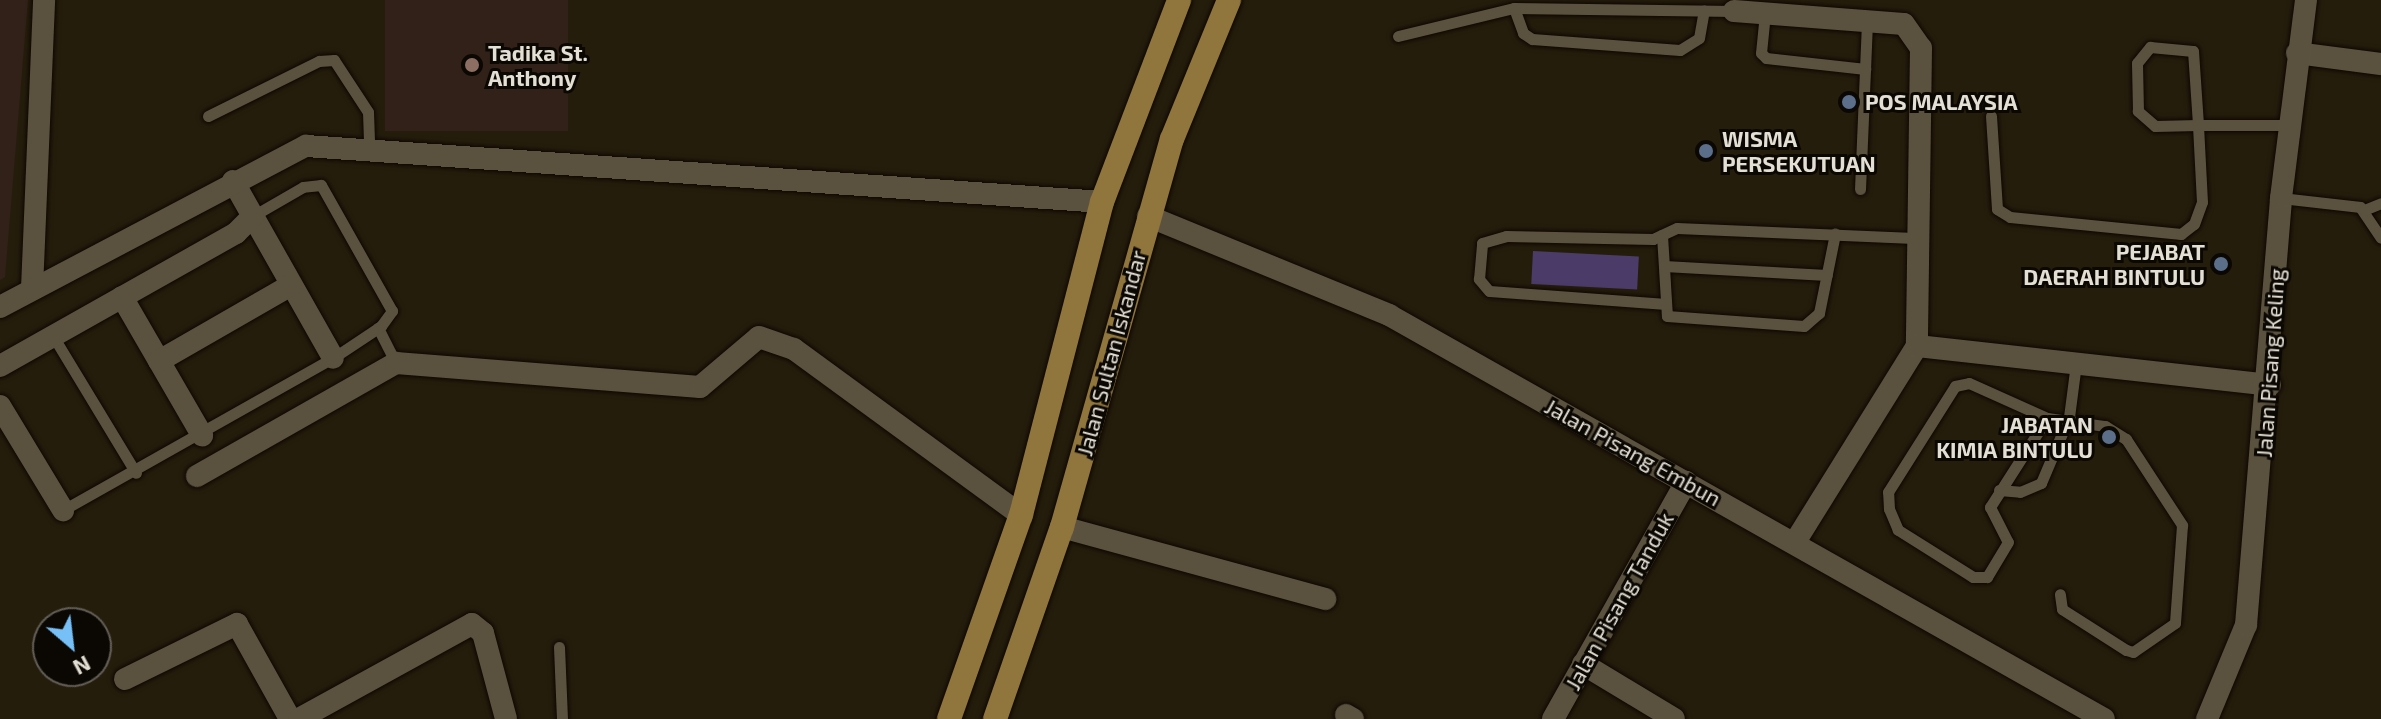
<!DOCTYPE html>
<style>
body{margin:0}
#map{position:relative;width:2381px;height:719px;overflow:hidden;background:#251d0c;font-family:"Exo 2",sans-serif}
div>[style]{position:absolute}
.education>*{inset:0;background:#312118;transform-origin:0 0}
.building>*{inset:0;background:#4b3b68;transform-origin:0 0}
.roads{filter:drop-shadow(0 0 2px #0e0700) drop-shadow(0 0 2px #0e0700)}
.lane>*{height:11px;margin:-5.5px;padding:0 5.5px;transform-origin:5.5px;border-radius:5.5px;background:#5a523f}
.street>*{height:22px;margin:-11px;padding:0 11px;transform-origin:11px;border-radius:11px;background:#5a523f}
.primary>*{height:24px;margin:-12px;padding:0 12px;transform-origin:12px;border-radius:12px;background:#90753c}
.dots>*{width:22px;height:22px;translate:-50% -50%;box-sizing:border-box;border:4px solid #0b0803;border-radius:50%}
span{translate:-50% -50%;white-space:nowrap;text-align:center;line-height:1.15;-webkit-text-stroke:6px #0b0803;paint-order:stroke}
.poi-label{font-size:22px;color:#e4dfd4;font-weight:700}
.left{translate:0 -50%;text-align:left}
.right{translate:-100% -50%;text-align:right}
.street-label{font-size:22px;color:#e4dfd4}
.north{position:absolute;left:32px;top:607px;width:80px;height:80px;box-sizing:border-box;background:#0b0803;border:2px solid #625e57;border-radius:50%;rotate:152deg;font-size:22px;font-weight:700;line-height:32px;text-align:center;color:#e4dfd4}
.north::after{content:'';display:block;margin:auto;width:28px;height:36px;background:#76c0f7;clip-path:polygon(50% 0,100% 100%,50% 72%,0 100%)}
</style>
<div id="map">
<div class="education">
<i style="clip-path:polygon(0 0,28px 0,5px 277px,0 280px)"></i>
<i style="left:385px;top:0;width:183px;height:131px"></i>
</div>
<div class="building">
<i style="left:1533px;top:251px;width:106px;height:33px;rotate:3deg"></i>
</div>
<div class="roads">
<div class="lane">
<i style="left:1514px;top:8px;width:27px;rotate:70deg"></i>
<i style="left:1523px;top:33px;width:11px;rotate:34deg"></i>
<i style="left:1532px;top:39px;width:148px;rotate:4.3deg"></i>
<i style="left:1680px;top:50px;width:22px;rotate:-32deg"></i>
<i style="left:1699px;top:38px;width:28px;rotate:-80deg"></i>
<i style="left:1765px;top:13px;width:40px;rotate:95.7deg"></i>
<i style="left:1761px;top:53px;width:7px;rotate:45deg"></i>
<i style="left:1766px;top:58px;width:100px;rotate:6.3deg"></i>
<i style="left:1398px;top:36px;width:119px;rotate:-13.6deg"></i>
<i style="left:1514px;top:8px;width:220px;rotate:0.8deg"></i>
<i style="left:2150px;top:47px;width:43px;rotate:5.3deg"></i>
<i style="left:2193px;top:51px;width:74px;rotate:86.1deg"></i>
<i style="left:2198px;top:125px;width:43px;rotate:178.7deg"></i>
<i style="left:2155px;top:126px;width:23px;rotate:-139deg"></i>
<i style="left:2138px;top:111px;width:48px;rotate:-91.2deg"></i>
<i style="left:2137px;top:63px;width:21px;rotate:-51deg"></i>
<i style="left:208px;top:116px;width:124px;rotate:-26.4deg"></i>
<i style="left:319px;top:61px;width:15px;rotate:-4deg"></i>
<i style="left:334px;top:60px;width:62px;rotate:56.8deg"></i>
<i style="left:368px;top:112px;width:37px;rotate:88deg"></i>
<i style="left:1991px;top:116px;width:93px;rotate:86.3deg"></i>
<i style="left:1997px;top:209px;width:15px;rotate:32deg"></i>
<i style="left:2010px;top:217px;width:172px;rotate:5.7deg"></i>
<i style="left:2181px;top:234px;width:16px;rotate:-38deg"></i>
<i style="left:2194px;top:224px;width:23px;rotate:-70deg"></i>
<i style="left:2202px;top:202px;width:77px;rotate:-93deg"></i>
<i style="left:2198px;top:125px;width:91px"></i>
<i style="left:1860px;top:189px;width:168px;rotate:-87.6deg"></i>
<i style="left:2281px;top:198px;width:80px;rotate:6.5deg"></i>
<i style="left:2360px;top:207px;width:37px;rotate:56deg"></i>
<i style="left:2364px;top:210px;width:18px;rotate:-22deg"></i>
<i style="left:1662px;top:235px;width:81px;rotate:86.5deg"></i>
<i style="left:1667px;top:316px;width:137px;rotate:4.2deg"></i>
<i style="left:1804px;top:326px;width:20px;rotate:-41deg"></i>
<i style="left:1819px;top:313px;width:81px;rotate:-78.6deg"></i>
<i style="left:1664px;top:266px;width:163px;rotate:3.2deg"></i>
<i style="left:1666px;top:304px;width:177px;rotate:-175.8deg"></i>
<i style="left:1489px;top:291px;width:16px;rotate:-130deg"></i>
<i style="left:1479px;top:279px;width:36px;rotate:-85deg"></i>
<i style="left:1482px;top:243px;width:25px;rotate:-16deg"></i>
<i style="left:1506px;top:236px;width:147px;rotate:1.2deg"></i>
<i style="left:1653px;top:239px;width:26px;rotate:-25deg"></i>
<i style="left:1677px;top:228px;width:243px;rotate:2.4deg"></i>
<i style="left:378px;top:328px;width:39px;rotate:63deg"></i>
<i style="left:53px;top:336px;width:160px;rotate:58.8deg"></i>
<i style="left:2047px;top:418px;width:106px;rotate:122.6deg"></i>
<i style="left:1990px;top:507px;width:39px;rotate:63deg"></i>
<i style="left:2008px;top:542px;width:41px;rotate:121deg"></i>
<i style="left:1987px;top:577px;width:14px;rotate:180deg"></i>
<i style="left:1973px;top:577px;width:89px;rotate:-147.9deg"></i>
<i style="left:1898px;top:530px;width:23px;rotate:-113deg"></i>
<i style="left:1889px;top:509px;width:17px;rotate:-93deg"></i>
<i style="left:1888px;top:492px;width:125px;rotate:-57.7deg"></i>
<i style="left:1955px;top:386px;width:14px;rotate:-12deg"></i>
<i style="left:1969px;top:383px;width:85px;rotate:24.2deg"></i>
<i style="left:2047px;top:418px;width:59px;rotate:7.9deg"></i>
<i style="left:2105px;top:426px;width:25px;rotate:32deg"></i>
<i style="left:2126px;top:439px;width:103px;rotate:56.9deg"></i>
<i style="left:2182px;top:525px;width:98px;rotate:94.1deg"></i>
<i style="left:2175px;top:623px;width:51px;rotate:145.4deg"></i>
<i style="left:2133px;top:652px;width:7px;rotate:-164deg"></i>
<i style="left:2126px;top:650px;width:76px;rotate:-147.4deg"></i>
<i style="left:2062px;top:609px;width:15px;rotate:-98deg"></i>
<i style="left:1999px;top:490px;width:21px;rotate:5deg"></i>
<i style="left:2020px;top:492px;width:23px;rotate:-23deg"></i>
<i style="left:2041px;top:483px;width:72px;rotate:-67deg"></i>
<i style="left:2069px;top:417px;width:54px;rotate:-82.6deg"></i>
<i style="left:63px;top:510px;width:310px;rotate:-29.4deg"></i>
<i style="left:333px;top:358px;width:58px;rotate:-33.7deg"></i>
<i style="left:381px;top:326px;width:19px;rotate:-54deg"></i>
<i style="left:392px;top:311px;width:145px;rotate:-119.4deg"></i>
<i style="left:321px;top:185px;width:18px;rotate:174deg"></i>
<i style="left:303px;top:187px;width:58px;rotate:149.9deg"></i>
<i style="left:559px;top:647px;width:72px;rotate:87.6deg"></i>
</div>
<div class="street">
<i style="left:1734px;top:11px;width:170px;rotate:4.4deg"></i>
<i style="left:1904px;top:24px;width:29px;rotate:55deg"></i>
<i style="left:1921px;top:48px;width:298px;rotate:90.8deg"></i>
<i style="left:1917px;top:346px;width:231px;rotate:121.9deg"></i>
<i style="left:2297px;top:53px;width:85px;rotate:7.5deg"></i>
<i style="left:233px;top:181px;width:203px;rotate:60.5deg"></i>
<i style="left:1148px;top:216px;width:261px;rotate:22.3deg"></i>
<i style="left:1389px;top:315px;width:821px;rotate:29.47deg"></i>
<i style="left:32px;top:289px;width:289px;rotate:-87.6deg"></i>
<i style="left:122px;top:297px;width:160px;rotate:59.9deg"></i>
<i style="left:0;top:307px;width:346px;rotate:-27.8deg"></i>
<i style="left:306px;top:146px;width:798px;rotate:4.02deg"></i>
<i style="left:1917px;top:346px;width:355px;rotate:6.3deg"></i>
<i style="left:159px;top:361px;width:152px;rotate:-29.9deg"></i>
<i style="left:0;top:366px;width:271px;rotate:-29.4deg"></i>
<i style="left:236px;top:233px;width:24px;rotate:-45deg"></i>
<i style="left:0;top:406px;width:122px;rotate:58.8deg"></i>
<i style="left:197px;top:476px;width:229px;rotate:-29.6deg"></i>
<i style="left:396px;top:363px;width:305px;rotate:4.5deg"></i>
<i style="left:700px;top:387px;width:77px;rotate:-40.3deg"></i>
<i style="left:759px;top:337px;width:37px;rotate:19deg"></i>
<i style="left:794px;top:349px;width:281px;rotate:36.2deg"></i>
<i style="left:1062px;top:527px;width:273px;rotate:15.3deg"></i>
<i style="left:1583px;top:664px;width:106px;rotate:31.1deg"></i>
<i style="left:125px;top:679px;width:125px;rotate:-26.2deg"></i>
<i style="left:237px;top:624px;width:109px;rotate:60.8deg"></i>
<i style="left:1346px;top:715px;width:8px;rotate:30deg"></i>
<i style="left:299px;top:719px;width:197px;rotate:-28.8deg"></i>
<i style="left:472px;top:624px;width:14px;rotate:39deg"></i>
<i style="left:483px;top:633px;width:89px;rotate:75deg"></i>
<i style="left:1553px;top:719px;width:272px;rotate:-60.7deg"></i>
<i style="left:2207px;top:719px;width:102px;rotate:-67.5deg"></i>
<i style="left:2246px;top:625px;width:428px;rotate:-85.3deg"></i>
<i style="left:2281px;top:198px;width:200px;rotate:-82.8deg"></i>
</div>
<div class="primary">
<i style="left:949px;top:719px;width:216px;rotate:-70.6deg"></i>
<i style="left:1021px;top:515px;width:323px;rotate:-75.5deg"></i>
<i style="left:1102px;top:202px;width:216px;rotate:-69.1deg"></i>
<i style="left:995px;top:719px;width:203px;rotate:-70.8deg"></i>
<i style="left:1062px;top:527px;width:403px;rotate:-74.2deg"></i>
<i style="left:1172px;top:139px;width:150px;rotate:-67.7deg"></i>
</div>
</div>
<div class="dots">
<i style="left:472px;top:65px;background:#8d6e63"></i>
<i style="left:1849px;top:102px;background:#5c6f8a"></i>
<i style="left:1706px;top:151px;background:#5c6f8a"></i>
<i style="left:2221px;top:264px;background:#5c6f8a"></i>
<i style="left:2109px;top:437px;background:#5c6f8a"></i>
</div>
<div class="poi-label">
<span class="left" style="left:488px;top:65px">Tadika St.<br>Anthony</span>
<span class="left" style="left:1865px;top:102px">POS MALAYSIA</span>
<span class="left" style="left:1722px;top:151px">WISMA<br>PERSEKUTUAN</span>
<span class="right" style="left:2205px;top:264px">PEJABAT<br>DAERAH BINTULU</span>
<span class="right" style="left:2093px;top:437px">JABATAN<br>KIMIA BINTULU</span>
</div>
<div class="street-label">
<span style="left:1111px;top:353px;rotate:-75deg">Jalan Sultan Iskandar</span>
<span style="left:2270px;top:363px;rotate:-86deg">Jalan Pisang Keling</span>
<span style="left:1633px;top:452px;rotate:29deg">Jalan Pisang Embun</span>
<span style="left:1619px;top:601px;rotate:-61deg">Jalan Pisang Tanduk</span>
</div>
<div class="north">N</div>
</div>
